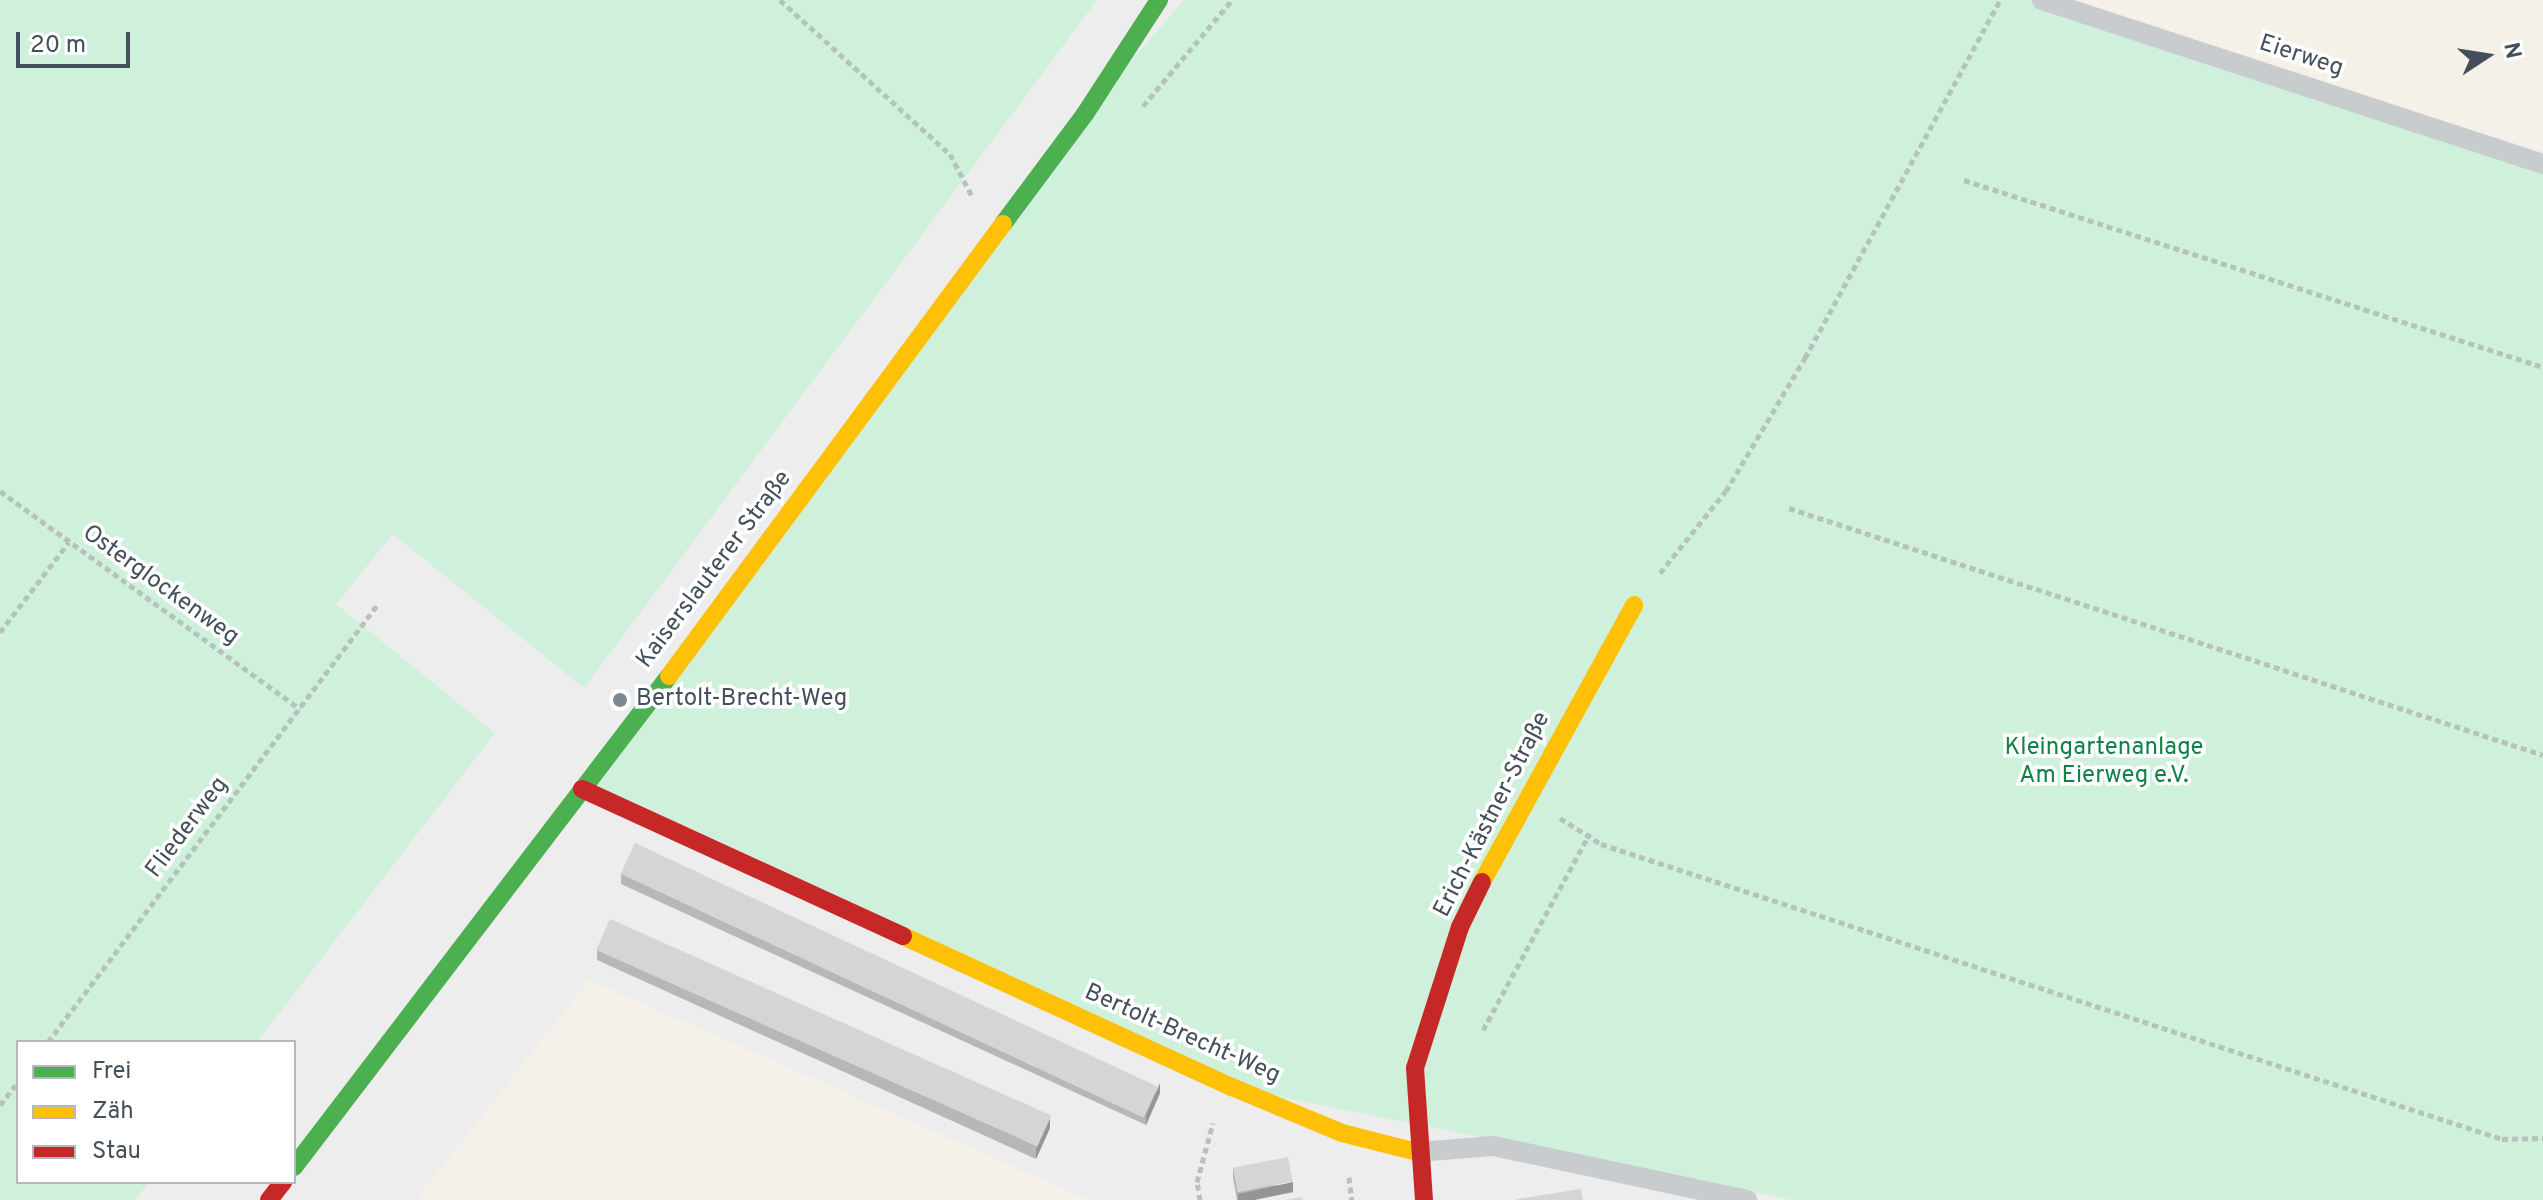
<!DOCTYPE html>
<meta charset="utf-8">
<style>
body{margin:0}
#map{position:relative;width:2543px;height:1200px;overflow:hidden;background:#eeeded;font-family:Overpass,sans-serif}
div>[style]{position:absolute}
.commercial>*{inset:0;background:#f6f1e8}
.green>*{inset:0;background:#cff0db}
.path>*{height:5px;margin-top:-2.5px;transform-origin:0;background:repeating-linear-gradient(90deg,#b5c2be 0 6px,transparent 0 10px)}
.lane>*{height:20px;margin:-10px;padding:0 10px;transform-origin:10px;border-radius:10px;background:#c9ccce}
.fast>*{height:18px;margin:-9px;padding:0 9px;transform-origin:9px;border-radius:9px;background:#4caf50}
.slow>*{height:18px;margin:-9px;padding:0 9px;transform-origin:9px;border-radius:9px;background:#ffc107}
.jam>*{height:18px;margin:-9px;padding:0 9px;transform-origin:9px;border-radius:9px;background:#c62828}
.wall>*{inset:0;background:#b7b7b9}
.shaded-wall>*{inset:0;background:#959596}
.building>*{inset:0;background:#d5d5d7;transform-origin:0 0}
.dots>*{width:22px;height:22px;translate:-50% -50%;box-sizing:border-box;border:4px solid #fff;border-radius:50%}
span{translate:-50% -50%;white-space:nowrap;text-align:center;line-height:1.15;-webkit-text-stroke:7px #fff;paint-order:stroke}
.street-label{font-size:24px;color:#43505b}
.poi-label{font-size:24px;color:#43505b}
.left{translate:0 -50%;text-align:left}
.park-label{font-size:24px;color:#108147}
.legend{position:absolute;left:16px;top:1040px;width:280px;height:144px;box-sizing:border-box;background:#fff;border:2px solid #b4b9bd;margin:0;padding:10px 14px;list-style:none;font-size:24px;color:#43505b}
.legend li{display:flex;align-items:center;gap:16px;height:40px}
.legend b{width:40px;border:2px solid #b4b9bd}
.north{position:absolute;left:2447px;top:16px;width:80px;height:80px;-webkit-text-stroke:6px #fff;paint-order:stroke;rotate:78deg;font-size:22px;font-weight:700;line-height:32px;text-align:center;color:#43505b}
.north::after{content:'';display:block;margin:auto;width:28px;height:36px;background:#43505b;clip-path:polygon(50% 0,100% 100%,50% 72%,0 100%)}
.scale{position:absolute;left:16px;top:32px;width:114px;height:36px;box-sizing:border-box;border:4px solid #43505b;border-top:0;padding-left:10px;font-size:24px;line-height:28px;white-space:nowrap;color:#43505b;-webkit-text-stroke:6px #fff;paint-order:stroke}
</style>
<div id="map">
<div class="commercial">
<i style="clip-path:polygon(2041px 0,2543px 0,2543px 151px)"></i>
<i style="clip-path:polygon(589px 980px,1089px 1200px,416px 1200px)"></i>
</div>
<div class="green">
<i style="clip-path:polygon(0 0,1097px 0,584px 688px,393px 534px,336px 604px,495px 733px,257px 1042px,18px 1042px,18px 1182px,149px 1182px,135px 1200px,0 1200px)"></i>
<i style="clip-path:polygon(1184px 0,2038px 0,2543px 173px,2543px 1200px,1792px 1200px,1232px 1087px,582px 789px,1085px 114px)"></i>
</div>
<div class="path">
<i style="left:780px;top:0;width:229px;rotate:42.2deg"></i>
<i style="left:950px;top:154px;width:50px;rotate:62.4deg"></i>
<i style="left:1143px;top:106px;width:138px;rotate:-50deg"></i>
<i style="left:1964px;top:180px;width:608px;rotate:17.9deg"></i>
<i style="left:0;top:491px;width:371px;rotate:36deg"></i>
<i style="left:1789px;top:508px;width:793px;rotate:18.14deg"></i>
<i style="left:1660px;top:573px;width:105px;rotate:-51.2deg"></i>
<i style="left:1726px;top:491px;width:155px;rotate:-59.3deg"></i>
<i style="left:1805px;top:358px;width:408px;rotate:-61.4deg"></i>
<i style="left:0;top:632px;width:113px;rotate:-52.5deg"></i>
<i style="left:1560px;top:818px;width:49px;rotate:32.4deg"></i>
<i style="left:1601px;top:844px;width:948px;rotate:18.13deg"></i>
<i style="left:2502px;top:1139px;width:41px;rotate:-1.4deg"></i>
<i style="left:1483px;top:1030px;width:224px;rotate:-61.5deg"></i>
<i style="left:48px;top:1042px;width:548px;rotate:-53deg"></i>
<i style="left:0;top:1105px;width:29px;rotate:-52deg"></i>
<i style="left:1349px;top:1177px;width:23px;rotate:83deg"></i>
<i style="left:1200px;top:1200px;width:18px;rotate:-99deg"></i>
<i style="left:1197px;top:1182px;width:61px;rotate:-74.8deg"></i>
</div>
<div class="lane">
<i style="left:2042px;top:0;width:527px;rotate:18.13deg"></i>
<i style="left:1417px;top:1152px;width:76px;rotate:-4.5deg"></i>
<i style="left:1493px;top:1146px;width:260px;rotate:12deg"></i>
</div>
<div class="fast">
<i style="left:1003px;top:224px;width:137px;rotate:-53.3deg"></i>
<i style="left:1085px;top:114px;width:136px;rotate:-57deg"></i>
<i style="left:294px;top:1167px;width:618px;rotate:-52.63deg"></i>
</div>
<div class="slow">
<i style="left:669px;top:676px;width:562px;rotate:-53.54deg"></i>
<i style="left:1482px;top:882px;width:316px;rotate:-61.2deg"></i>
<i style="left:903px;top:936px;width:362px;rotate:24.7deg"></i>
<i style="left:1232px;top:1087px;width:119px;rotate:22.7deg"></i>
<i style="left:1342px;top:1133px;width:77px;rotate:14.2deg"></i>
</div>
<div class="jam">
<i style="left:582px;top:789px;width:353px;rotate:24.6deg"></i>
<i style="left:269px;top:1200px;width:23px;rotate:-52deg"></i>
<i style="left:1424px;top:1200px;width:132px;rotate:-93.9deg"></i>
<i style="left:1415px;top:1068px;width:148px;rotate:-72.3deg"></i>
<i style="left:1460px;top:927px;width:50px;rotate:-63.9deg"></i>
</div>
<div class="wall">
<i style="clip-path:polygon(621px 874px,1160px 1093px,1146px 1125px,621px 884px)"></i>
<i style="clip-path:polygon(597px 950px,1050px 1128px,1036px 1159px,597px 960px)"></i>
<i style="clip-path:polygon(1233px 1169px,1293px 1192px,1254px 1200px,1237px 1200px,1233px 1178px)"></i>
</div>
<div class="shaded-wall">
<i style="clip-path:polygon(1160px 1083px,1160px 1093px,1146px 1125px,1146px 1115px)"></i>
<i style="clip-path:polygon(1050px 1118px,1050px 1128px,1036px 1159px,1036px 1149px)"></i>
<i style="clip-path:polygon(1293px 1182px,1293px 1192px,1254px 1200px,1238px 1200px,1238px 1194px)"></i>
</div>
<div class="building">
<i style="left:635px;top:843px;width:577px;height:34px;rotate:25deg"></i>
<i style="left:610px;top:919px;width:483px;height:34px;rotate:24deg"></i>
<i style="left:1288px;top:1157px;width:25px;height:56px;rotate:79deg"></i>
<i style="clip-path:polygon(1581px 1189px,1583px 1200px,1517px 1200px,1517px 1199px)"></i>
<i style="clip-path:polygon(1302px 1197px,1302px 1200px,1285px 1200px)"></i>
</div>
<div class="dots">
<i style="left:620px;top:700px;background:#7f878e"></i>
</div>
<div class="street-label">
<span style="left:2301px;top:57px;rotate:18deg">Eierweg</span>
<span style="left:715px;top:570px;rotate:-53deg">Kaiserslauterer Straße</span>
<span style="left:160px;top:586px;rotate:36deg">Osterglockenweg</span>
<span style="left:1493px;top:815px;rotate:-63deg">Erich-Kästner-Straße</span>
<span style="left:188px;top:828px;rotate:-53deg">Fliederweg</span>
<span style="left:1182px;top:1035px;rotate:24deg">Bertolt-Brecht-Weg</span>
</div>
<div class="poi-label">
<span class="left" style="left:636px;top:700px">Bertolt-Brecht-Weg</span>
</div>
<div class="park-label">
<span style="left:2104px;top:763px">Kleingartenanlage<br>Am Eierweg e.V.</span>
</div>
<ul class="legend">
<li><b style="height:10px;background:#4caf50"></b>Frei</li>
<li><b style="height:10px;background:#ffc107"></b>Zäh</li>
<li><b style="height:10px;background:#c62828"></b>Stau</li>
</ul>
<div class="north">N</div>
<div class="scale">20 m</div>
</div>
